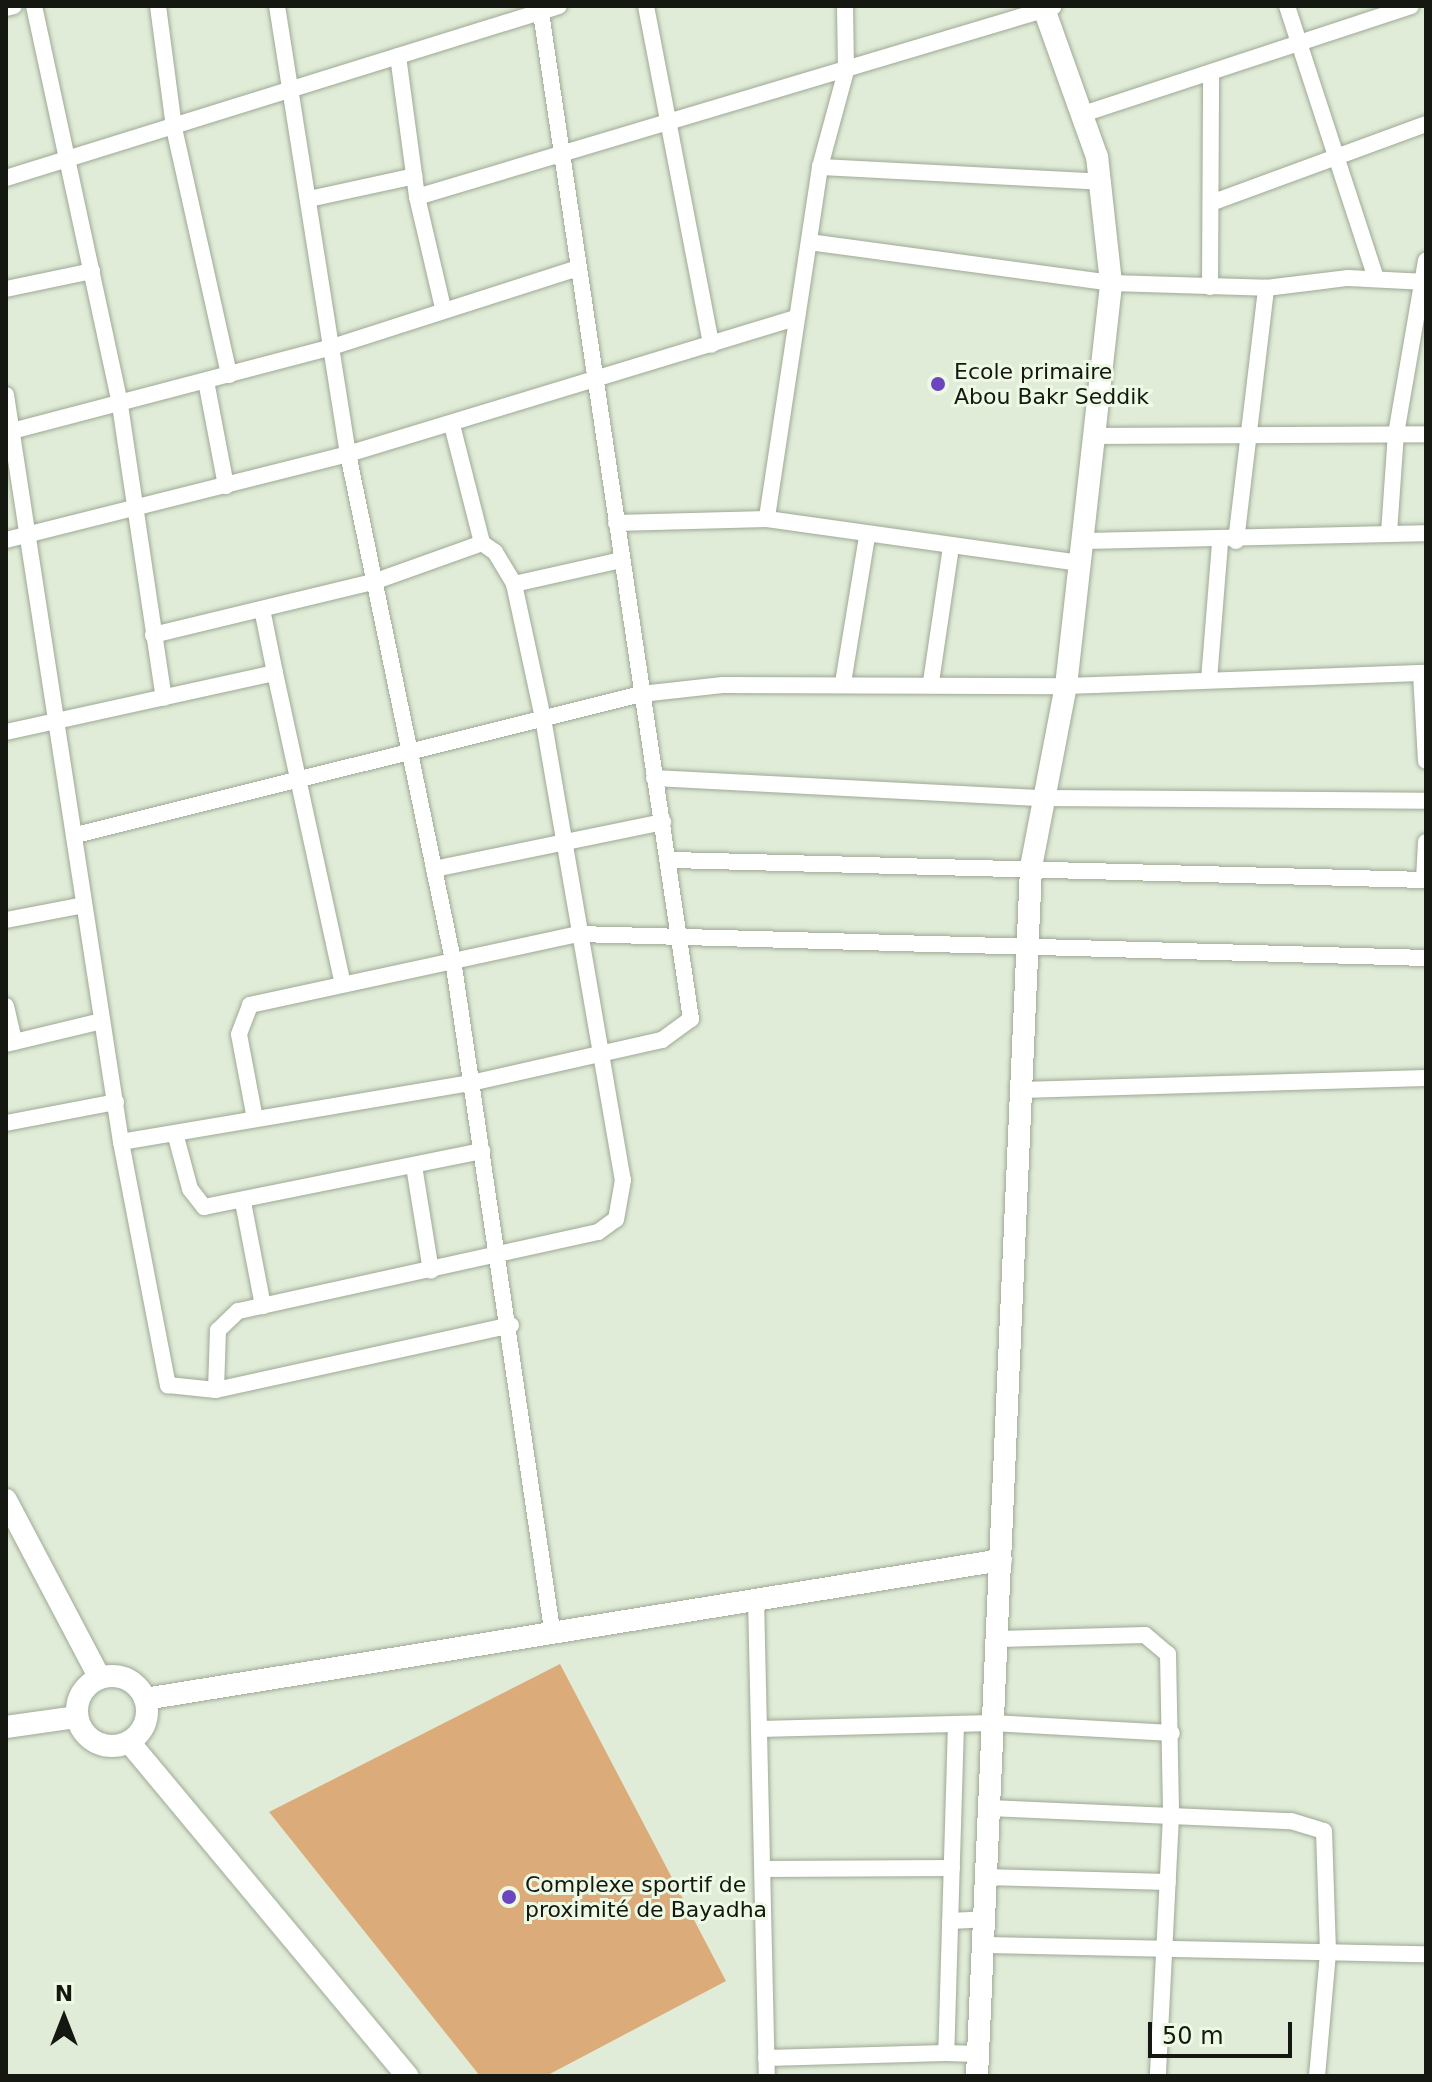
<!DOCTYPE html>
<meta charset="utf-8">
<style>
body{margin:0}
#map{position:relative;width:1432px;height:2082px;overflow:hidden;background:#e0ecd7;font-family:"DejaVu Sans",sans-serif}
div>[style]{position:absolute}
.green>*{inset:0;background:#dcab7a}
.roads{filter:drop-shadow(0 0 2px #9ea995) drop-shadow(0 0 2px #9ea995)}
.street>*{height:16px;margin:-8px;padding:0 8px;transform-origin:8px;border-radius:8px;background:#fff}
.secondary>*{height:22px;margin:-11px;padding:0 11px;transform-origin:11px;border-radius:11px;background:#fff}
.secondary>.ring{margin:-11px;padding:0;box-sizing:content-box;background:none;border:22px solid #fff;border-radius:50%}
.dots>*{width:22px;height:22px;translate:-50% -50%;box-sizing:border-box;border:4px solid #edf9e4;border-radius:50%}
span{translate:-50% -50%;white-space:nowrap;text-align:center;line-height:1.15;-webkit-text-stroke:6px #edf9e4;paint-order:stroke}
.poi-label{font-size:22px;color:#141811}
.left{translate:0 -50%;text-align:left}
.frame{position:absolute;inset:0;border:8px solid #141811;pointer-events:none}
.north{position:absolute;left:24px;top:1978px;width:80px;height:80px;-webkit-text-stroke:6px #edf9e4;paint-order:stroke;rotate:0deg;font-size:22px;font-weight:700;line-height:32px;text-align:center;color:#141811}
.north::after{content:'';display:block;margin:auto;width:28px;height:36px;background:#141811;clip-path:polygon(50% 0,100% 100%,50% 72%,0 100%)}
.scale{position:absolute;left:1148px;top:2022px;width:144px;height:36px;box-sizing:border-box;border:4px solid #141811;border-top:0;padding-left:10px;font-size:24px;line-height:28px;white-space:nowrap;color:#141811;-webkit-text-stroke:6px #edf9e4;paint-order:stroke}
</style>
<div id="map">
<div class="green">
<i style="clip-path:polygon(560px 1664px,726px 1981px,546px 2076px,480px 2076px,269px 1812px)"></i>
</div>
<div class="roads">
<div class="street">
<i style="left:34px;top:6px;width:408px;rotate:77.8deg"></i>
<i style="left:120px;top:405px;width:296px;rotate:81.5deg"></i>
<i style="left:158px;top:6px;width:123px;rotate:82.5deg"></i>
<i style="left:174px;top:128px;width:253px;rotate:77.4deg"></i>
<i style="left:277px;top:6px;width:454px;rotate:81deg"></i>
<i style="left:348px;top:454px;width:517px;rotate:78.28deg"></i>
<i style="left:453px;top:960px;width:683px;rotate:81.59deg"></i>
<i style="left:646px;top:6px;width:345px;rotate:79.1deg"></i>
<i style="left:845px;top:6px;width:65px;rotate:89.1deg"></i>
<i style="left:846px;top:71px;width:99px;rotate:105.2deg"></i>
<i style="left:820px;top:167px;width:356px;rotate:98.6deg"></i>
<i style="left:767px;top:519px;width:316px;rotate:8deg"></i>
<i style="left:1287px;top:6px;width:286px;rotate:71.9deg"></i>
<i style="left:6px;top:8px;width:8px;rotate:-14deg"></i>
<i style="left:398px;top:56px;width:142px;rotate:82.3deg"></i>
<i style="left:417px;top:197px;width:114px;rotate:76.8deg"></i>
<i style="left:1083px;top:114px;width:345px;rotate:-18.2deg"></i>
<i style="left:820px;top:167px;width:283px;rotate:3deg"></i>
<i style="left:6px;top:178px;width:579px;rotate:-17.28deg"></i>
<i style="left:417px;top:197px;width:664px;rotate:-16.63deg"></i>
<i style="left:309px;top:199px;width:108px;rotate:-12.2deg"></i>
<i style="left:1211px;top:203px;width:229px;rotate:-20.2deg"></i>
<i style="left:809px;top:242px;width:305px;rotate:7.7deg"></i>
<i style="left:1111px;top:283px;width:155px;rotate:1.8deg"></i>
<i style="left:1266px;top:288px;width:83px;rotate:-7deg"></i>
<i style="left:1348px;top:278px;width:78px;rotate:2.9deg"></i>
<i style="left:1210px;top:287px;width:212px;rotate:-89.7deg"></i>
<i style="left:6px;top:289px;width:88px;rotate:-11.8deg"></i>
<i style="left:206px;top:381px;width:107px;rotate:79.2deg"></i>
<i style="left:6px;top:395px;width:756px;rotate:81.25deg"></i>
<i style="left:121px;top:1142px;width:248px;rotate:79.1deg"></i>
<i style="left:168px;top:1385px;width:48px;rotate:5.9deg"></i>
<i style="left:216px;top:1390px;width:302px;rotate:-12.4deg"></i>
<i style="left:452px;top:425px;width:122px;rotate:75.7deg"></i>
<i style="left:12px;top:431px;width:331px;rotate:-14.7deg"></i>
<i style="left:332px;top:347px;width:258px;rotate:-17.8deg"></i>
<i style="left:1096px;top:436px;width:330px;rotate:-0.3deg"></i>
<i style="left:616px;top:523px;width:151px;rotate:-1.5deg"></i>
<i style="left:1389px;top:533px;width:99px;rotate:-86deg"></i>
<i style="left:1396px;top:434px;width:176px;rotate:-80.2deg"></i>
<i style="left:6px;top:540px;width:353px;rotate:-14.1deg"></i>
<i style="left:348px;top:454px;width:468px;rotate:-16.9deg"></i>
<i style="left:1083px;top:541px;width:343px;rotate:-1.3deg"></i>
<i style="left:1236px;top:541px;width:255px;rotate:-83.2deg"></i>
<i style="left:514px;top:584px;width:110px;rotate:-12.6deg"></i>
<i style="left:262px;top:609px;width:65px;rotate:78.5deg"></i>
<i style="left:153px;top:635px;width:229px;rotate:-13.6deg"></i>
<i style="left:376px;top:581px;width:113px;rotate:-19.7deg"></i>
<i style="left:482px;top:543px;width:16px;rotate:35deg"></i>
<i style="left:495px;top:552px;width:37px;rotate:59deg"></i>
<i style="left:514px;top:584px;width:137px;rotate:77.8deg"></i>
<i style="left:543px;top:718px;width:469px;rotate:80.2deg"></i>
<i style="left:623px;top:1180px;width:40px;rotate:100deg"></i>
<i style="left:616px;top:1219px;width:22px;rotate:144deg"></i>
<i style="left:598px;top:1232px;width:369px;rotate:167.6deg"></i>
<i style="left:238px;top:1311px;width:28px;rotate:136deg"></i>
<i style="left:218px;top:1330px;width:60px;rotate:91.9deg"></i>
<i style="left:1421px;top:674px;width:87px;rotate:86.7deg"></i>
<i style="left:1209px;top:680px;width:138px;rotate:-85.4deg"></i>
<i style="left:931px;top:682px;width:136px;rotate:-81.6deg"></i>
<i style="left:843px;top:683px;width:149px;rotate:-80.7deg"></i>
<i style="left:6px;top:732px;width:275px;rotate:-12.4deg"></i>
<i style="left:275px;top:673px;width:318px;rotate:77.7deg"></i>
<i style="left:654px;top:778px;width:389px;rotate:3deg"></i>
<i style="left:1042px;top:798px;width:384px;rotate:0.4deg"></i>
<i style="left:76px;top:835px;width:582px;rotate:-14.01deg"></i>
<i style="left:641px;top:694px;width:82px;rotate:-6.3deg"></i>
<i style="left:723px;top:685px;width:343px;rotate:0.2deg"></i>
<i style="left:1066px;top:686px;width:360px;rotate:-2.1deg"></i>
<i style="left:672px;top:860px;width:754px;rotate:1.52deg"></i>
<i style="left:434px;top:869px;width:234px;rotate:-11.6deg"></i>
<i style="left:1424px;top:880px;width:38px;rotate:-87deg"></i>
<i style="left:6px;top:920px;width:79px;rotate:-10.9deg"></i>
<i style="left:6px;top:1006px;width:37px;rotate:77deg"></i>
<i style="left:6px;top:1044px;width:99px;rotate:-13.5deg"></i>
<i style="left:1021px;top:1090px;width:405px;rotate:-1.7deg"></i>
<i style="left:255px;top:1119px;width:86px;rotate:-100.7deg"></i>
<i style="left:239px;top:1034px;width:31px;rotate:-69deg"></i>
<i style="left:250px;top:1005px;width:336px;rotate:-12.2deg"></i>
<i style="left:578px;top:934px;width:848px;rotate:1.62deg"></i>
<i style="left:6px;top:1123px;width:112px;rotate:-10.8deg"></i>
<i style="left:175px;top:1133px;width:58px;rotate:75deg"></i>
<i style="left:190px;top:1189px;width:23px;rotate:52deg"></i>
<i style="left:204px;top:1207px;width:284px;rotate:-11.4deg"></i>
<i style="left:121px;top:1142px;width:355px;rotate:-9.6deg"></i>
<i style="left:471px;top:1083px;width:196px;rotate:-12.7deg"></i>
<i style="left:662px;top:1040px;width:36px;rotate:-36deg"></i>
<i style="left:691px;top:1019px;width:1024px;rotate:-98.48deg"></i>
<i style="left:414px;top:1166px;width:106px;rotate:80.8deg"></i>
<i style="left:243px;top:1202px;width:106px;rotate:79.1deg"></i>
<i style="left:756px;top:1599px;width:477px;rotate:88.7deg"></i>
<i style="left:999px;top:1639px;width:146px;rotate:-1.6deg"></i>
<i style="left:1145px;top:1635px;width:30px;rotate:40deg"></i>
<i style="left:1168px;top:1654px;width:162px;rotate:88.9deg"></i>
<i style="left:1171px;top:1816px;width:260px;rotate:92.9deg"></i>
<i style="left:956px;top:1724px;width:329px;rotate:91.7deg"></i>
<i style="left:946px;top:2053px;width:32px;rotate:2deg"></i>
<i style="left:760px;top:1729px;width:232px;rotate:-1.5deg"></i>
<i style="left:992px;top:1723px;width:180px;rotate:3.2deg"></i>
<i style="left:989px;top:1808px;width:302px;rotate:2.5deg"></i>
<i style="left:1291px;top:1821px;width:34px;rotate:17deg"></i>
<i style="left:1324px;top:1831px;width:122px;rotate:88.1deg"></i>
<i style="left:1328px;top:1953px;width:123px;rotate:95.1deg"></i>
<i style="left:763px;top:1869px;width:189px;rotate:-0.3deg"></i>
<i style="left:985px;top:1877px;width:183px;rotate:1.6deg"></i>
<i style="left:950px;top:1921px;width:34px;rotate:-3deg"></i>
<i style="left:983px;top:1945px;width:443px;rotate:1.2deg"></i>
<i style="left:766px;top:2058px;width:180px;rotate:-1.6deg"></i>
</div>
<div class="secondary">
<i style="left:6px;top:1500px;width:201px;rotate:62.2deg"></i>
<i class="ring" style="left:77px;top:1676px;width:48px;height:48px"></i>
<i style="left:145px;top:1699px;width:867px;rotate:-9.22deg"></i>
<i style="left:6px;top:1727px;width:72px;rotate:-8deg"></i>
<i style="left:129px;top:1742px;width:435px;rotate:50.2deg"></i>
<i style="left:977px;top:2076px;width:1210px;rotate:-87.44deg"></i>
<i style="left:1031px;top:867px;width:184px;rotate:-79.1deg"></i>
<i style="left:1066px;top:686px;width:406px;rotate:-83.6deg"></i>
<i style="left:1111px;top:283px;width:127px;rotate:-96.3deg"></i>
<i style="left:1097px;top:157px;width:160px;rotate:-109.7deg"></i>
</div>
</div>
<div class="dots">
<i style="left:938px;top:384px;background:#6b46be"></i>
<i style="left:509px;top:1897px;background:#6b46be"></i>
</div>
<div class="poi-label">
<span class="left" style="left:954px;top:384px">Ecole primaire<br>Abou Bakr Seddik</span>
<span class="left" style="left:525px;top:1897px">Complexe sportif de<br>proximité de Bayadha</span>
</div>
<div class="frame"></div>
<div class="north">N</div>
<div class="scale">50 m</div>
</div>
